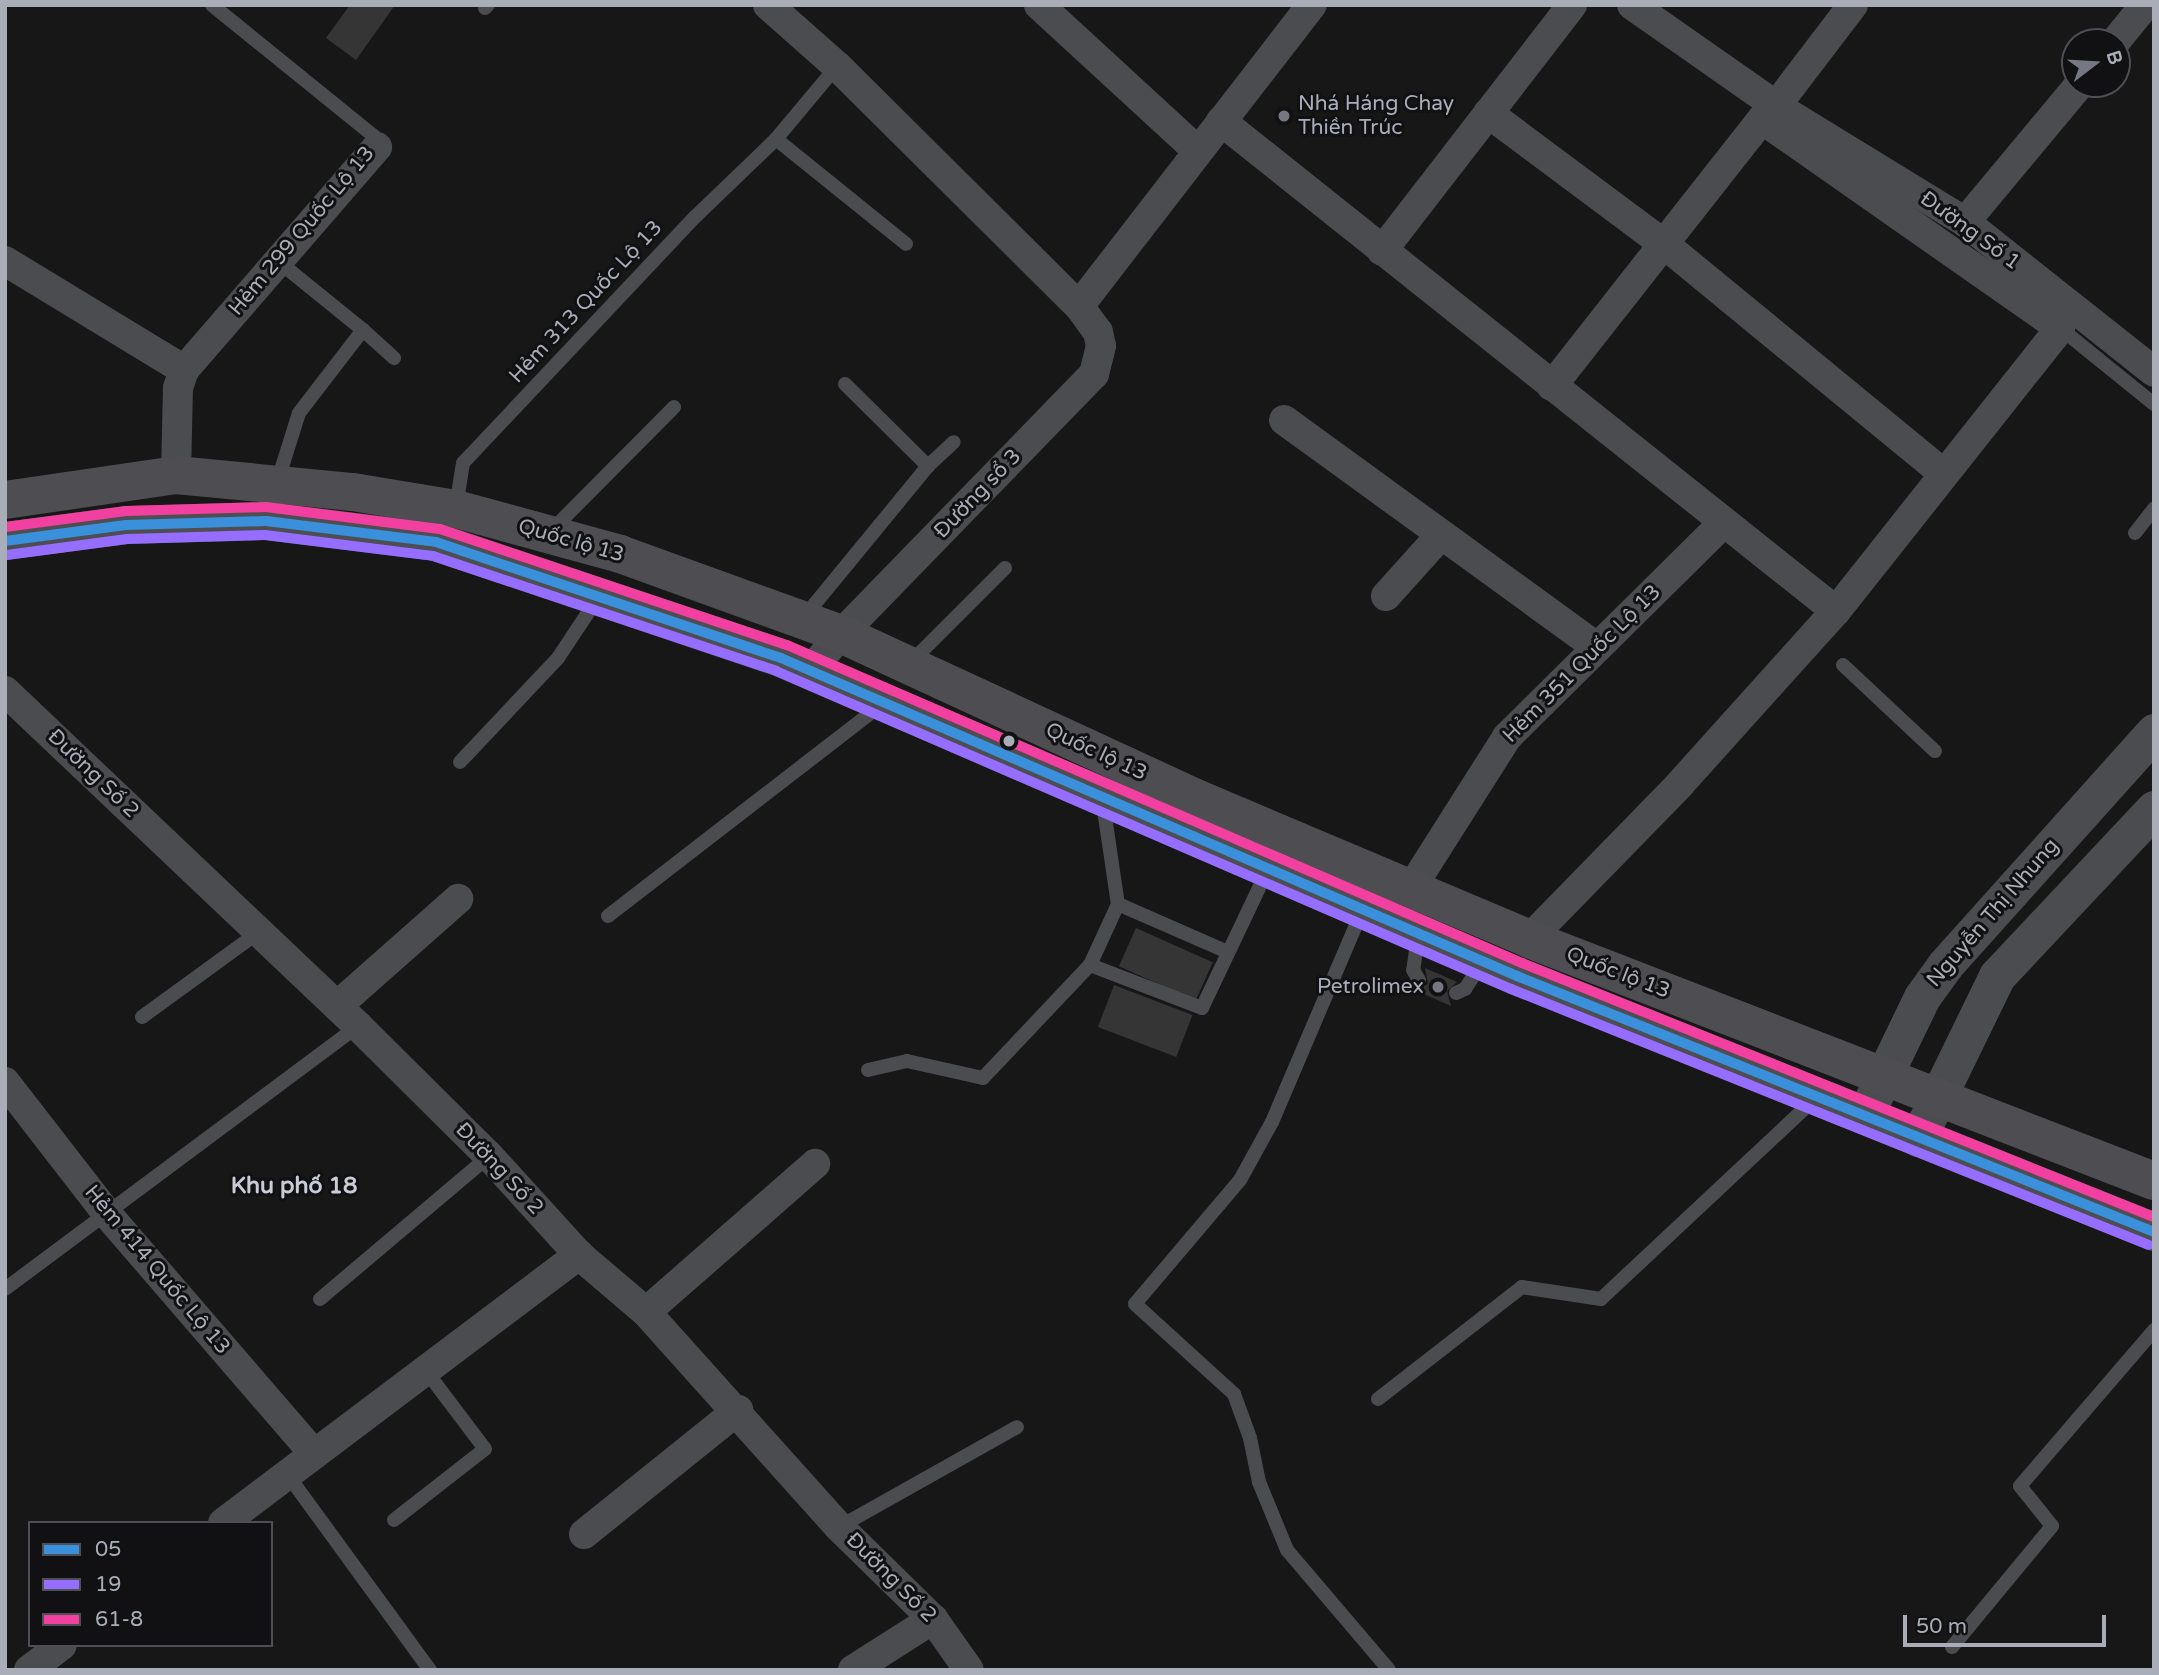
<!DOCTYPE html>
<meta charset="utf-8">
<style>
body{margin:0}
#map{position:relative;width:2159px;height:1675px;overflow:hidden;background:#171717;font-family:"Varela Round",sans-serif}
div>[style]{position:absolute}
.building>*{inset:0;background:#353536;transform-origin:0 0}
.service>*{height:14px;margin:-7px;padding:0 7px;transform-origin:7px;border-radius:7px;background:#4b4c50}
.minor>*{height:30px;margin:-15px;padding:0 15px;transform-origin:15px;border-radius:15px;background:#4b4c50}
.tertiary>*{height:37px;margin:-18.5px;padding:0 18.5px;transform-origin:18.5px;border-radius:18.5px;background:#4b4c50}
.trunk>*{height:38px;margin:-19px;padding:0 19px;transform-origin:19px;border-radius:19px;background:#4e4e52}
.bus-1>*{height:10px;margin:-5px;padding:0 5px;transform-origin:5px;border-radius:5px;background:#3a90db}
.bus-2>*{height:10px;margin:-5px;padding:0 5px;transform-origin:5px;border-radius:5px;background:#966eff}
.bus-3>*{height:10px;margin:-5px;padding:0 5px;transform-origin:5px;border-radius:5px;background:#f240a1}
.dots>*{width:19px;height:19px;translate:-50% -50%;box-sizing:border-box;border:4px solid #111113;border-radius:50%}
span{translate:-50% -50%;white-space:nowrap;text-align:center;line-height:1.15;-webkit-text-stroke:6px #111113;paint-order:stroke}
.poi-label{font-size:21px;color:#a8adb8}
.left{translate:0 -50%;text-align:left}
.right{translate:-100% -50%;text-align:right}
.street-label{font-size:21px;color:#a8adb8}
.neighbourhood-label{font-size:23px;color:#c9ccd4;font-weight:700}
.frame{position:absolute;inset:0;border:7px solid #a8adb8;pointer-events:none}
.legend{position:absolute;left:28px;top:1521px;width:245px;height:126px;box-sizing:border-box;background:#111113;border:2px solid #4d4f55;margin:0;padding:9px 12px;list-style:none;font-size:21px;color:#a8adb8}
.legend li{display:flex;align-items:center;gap:14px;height:35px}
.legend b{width:35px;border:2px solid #4d4f55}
.north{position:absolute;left:2061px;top:28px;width:70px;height:70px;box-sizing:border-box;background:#111113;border:2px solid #4d4f55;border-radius:50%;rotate:73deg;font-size:19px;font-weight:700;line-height:28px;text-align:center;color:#a8adb8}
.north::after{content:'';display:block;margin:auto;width:24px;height:32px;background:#757880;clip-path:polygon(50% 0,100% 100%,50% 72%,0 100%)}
.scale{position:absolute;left:1903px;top:1615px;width:203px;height:32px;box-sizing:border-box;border:4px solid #a8adb8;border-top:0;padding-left:9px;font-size:21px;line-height:24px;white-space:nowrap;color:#a8adb8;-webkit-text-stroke:5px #111113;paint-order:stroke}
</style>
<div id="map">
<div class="building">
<i style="clip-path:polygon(350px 5px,395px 5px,356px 60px,326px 38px)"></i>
<i style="left:1136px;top:928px;width:84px;height:42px;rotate:24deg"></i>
<i style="clip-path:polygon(1425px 968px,1457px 982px,1447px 991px,1451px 1006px,1415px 990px,1428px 984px)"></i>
<i style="left:1114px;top:985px;width:84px;height:45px;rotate:21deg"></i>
</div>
<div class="service">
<i style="left:212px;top:5px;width:208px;rotate:39deg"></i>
<i style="left:374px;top:136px;width:11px;rotate:75deg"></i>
<i style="left:485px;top:8px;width:4px;rotate:-45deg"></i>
<i style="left:776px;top:139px;width:167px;rotate:38.9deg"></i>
<i style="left:2060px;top:328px;width:121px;rotate:39deg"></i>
<i style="left:363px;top:330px;width:42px;rotate:42.1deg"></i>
<i style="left:845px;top:384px;width:117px;rotate:44.7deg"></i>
<i style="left:277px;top:483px;width:73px;rotate:-72.6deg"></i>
<i style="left:299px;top:413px;width:105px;rotate:-52.4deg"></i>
<i style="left:363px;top:330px;width:108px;rotate:-141deg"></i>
<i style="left:456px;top:507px;width:45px;rotate:-81deg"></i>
<i style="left:463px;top:463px;width:338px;rotate:-46.7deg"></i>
<i style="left:695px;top:217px;width:112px;rotate:-43.9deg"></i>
<i style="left:776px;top:139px;width:95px;rotate:-50.1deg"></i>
<i style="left:550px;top:532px;width:176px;rotate:-45.2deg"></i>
<i style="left:2135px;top:533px;width:31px;rotate:-52deg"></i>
<i style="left:804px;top:617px;width:195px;rotate:-50.6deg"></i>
<i style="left:928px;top:466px;width:35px;rotate:-43deg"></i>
<i style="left:911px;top:662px;width:133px;rotate:-45deg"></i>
<i style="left:1843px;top:665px;width:126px;rotate:43.1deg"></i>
<i style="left:460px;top:762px;width:143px;rotate:-46.7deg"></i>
<i style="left:558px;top:658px;width:71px;rotate:-56.5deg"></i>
<i style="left:1103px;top:803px;width:102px;rotate:81.6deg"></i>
<i style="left:1118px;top:904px;width:120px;rotate:23.6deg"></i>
<i style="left:1362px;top:911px;width:229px;rotate:113.1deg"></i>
<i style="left:1272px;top:1122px;width:66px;rotate:118.9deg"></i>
<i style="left:1240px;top:1180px;width:162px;rotate:130.3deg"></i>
<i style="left:1135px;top:1304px;width:134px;rotate:42.3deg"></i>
<i style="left:1234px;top:1394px;width:47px;rotate:70deg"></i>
<i style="left:1250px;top:1438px;width:45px;rotate:78.4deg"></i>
<i style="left:1259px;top:1482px;width:74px;rotate:67.6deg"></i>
<i style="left:1287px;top:1550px;width:157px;rotate:49.6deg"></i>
<i style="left:608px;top:916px;width:345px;rotate:-37.7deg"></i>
<i style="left:1418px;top:936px;width:34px;rotate:98deg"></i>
<i style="left:1413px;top:970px;width:12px;rotate:59deg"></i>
<i style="left:1090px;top:965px;width:67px;rotate:-65.3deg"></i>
<i style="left:1456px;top:993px;width:10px;rotate:-24deg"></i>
<i style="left:1465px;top:989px;width:31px;rotate:-57deg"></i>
<i style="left:142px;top:1017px;width:145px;rotate:-36deg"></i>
<i style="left:868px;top:1070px;width:40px;rotate:-13deg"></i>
<i style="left:907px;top:1061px;width:78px;rotate:12.6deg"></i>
<i style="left:983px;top:1078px;width:156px;rotate:-46.6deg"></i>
<i style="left:1090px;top:965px;width:120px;rotate:21deg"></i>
<i style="left:1202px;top:1008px;width:154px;rotate:-64.6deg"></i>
<i style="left:5px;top:1289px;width:440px;rotate:-36.7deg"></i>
<i style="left:320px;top:1299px;width:221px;rotate:-40.2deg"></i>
<i style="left:1378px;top:1399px;width:182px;rotate:-37.9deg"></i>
<i style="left:1522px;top:1287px;width:80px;rotate:8.6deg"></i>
<i style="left:1601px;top:1299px;width:291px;rotate:-43.1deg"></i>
<i style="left:287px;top:1474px;width:243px;rotate:53.9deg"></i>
<i style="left:394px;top:1520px;width:115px;rotate:-38deg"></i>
<i style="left:485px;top:1449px;width:98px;rotate:-127.1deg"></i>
<i style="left:839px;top:1527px;width:204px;rotate:-29.3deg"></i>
<i style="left:1952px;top:1647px;width:157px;rotate:-50.4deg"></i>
<i style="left:2052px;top:1526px;width:51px;rotate:-128.7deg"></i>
<i style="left:2020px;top:1486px;width:206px;rotate:-49.3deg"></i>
</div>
<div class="minor">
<i style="left:768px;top:5px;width:92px;rotate:41.5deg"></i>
<i style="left:837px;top:66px;width:341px;rotate:44.8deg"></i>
<i style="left:1079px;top:306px;width:32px;rotate:54deg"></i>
<i style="left:1098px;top:332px;width:14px;rotate:78deg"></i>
<i style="left:1101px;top:346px;width:29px;rotate:104deg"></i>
<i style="left:1094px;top:374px;width:363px;rotate:134.2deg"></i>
<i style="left:841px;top:634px;width:47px;rotate:129.8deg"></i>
<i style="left:1039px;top:5px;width:216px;rotate:42.6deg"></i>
<i style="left:1632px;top:5px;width:176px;rotate:35deg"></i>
<i style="left:1776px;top:106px;width:222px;rotate:31.5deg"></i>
<i style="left:1965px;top:222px;width:241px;rotate:38.4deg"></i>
<i style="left:2115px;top:42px;width:48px;rotate:-51deg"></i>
<i style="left:1776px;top:106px;width:127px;rotate:-52.7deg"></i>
<i style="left:1488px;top:113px;width:219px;rotate:36.7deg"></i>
<i style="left:1664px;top:244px;width:362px;rotate:39.4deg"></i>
<i style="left:1221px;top:121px;width:786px;rotate:38.55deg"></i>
<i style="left:1965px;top:222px;width:180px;rotate:-50.2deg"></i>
<i style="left:1382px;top:251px;width:311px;rotate:-52.3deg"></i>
<i style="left:5px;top:261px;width:210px;rotate:31.3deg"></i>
<i style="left:1079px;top:306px;width:381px;rotate:-52.3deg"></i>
<i style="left:1284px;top:420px;width:386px;rotate:36deg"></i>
<i style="left:176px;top:475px;width:87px;rotate:-88.7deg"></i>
<i style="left:178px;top:388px;width:19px;rotate:-72deg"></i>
<i style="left:184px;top:370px;width:295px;rotate:-49.1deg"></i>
<i style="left:1386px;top:596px;width:81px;rotate:-48deg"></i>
<i style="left:5px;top:691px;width:487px;rotate:43.5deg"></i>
<i style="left:358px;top:1026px;width:185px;rotate:44.8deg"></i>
<i style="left:489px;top:1156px;width:134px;rotate:47.7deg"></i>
<i style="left:579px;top:1255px;width:88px;rotate:40.4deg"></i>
<i style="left:646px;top:1312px;width:289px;rotate:48.1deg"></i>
<i style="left:839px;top:1527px;width:132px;rotate:44.4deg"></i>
<i style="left:933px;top:1619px;width:62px;rotate:54.8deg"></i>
<i style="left:1410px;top:890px;width:181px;rotate:-57.6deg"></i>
<i style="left:1507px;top:737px;width:305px;rotate:-44.7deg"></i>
<i style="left:1529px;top:939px;width:216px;rotate:-45.7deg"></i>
<i style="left:1680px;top:784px;width:233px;rotate:-48deg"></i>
<i style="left:1836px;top:611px;width:361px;rotate:-51.6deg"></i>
<i style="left:2060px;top:328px;width:364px;rotate:-145deg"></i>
<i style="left:1762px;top:119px;width:340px;rotate:128.2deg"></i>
<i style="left:337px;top:1006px;width:162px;rotate:-41.5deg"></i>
<i style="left:5px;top:1082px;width:168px;rotate:52.2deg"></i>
<i style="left:108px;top:1215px;width:316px;rotate:49.2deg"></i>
<i style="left:646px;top:1312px;width:225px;rotate:-41.2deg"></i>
<i style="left:223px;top:1523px;width:446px;rotate:-37deg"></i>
<i style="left:584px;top:1534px;width:198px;rotate:-38.8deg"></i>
<i style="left:29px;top:1670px;width:41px;rotate:-37.1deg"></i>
<i style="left:853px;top:1670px;width:95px;rotate:-32.5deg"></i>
</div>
<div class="tertiary">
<i style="left:1865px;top:1115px;width:131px;rotate:-64.2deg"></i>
<i style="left:1922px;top:997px;width:39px;rotate:-54deg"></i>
<i style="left:1945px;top:965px;width:313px;rotate:-48.1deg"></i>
<i style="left:1918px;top:1138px;width:180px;rotate:-64deg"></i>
<i style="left:1997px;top:976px;width:229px;rotate:-46.8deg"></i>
</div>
<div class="trunk">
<i style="left:5px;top:500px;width:173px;rotate:-8.3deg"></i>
<i style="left:176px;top:475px;width:178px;rotate:5.5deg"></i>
<i style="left:353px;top:492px;width:104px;rotate:9.4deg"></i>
<i style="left:456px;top:509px;width:170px;rotate:15.3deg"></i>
<i style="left:620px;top:554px;width:235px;rotate:19.9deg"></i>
<i style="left:841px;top:634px;width:391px;rotate:24.8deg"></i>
<i style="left:1196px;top:798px;width:362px;rotate:22.9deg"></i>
<i style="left:1529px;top:939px;width:670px;rotate:21.17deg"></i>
<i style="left:5px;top:541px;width:122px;rotate:-7.5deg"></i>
<i style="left:126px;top:525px;width:140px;rotate:-1.6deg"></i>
<i style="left:266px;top:521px;width:171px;rotate:7deg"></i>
<i style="left:436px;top:542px;width:364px;rotate:18.6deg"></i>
<i style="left:781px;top:658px;width:802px;rotate:23.37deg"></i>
<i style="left:1517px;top:976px;width:687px;rotate:21.89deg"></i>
</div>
<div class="bus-1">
<i style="left:5px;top:541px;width:122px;rotate:-7.5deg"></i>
<i style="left:126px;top:525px;width:140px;rotate:-1.6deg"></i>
<i style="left:266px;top:521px;width:171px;rotate:7deg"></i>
<i style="left:436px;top:542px;width:364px;rotate:18.6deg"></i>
<i style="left:781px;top:658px;width:802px;rotate:23.37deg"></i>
<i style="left:1517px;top:976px;width:687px;rotate:21.89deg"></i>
</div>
<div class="bus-2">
<i style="left:7px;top:555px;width:121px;rotate:-7.6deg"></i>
<i style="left:127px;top:539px;width:138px;rotate:-1.7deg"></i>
<i style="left:265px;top:535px;width:169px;rotate:7.1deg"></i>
<i style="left:433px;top:556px;width:362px;rotate:18.5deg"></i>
<i style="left:776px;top:671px;width:801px;rotate:23.4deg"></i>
<i style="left:1511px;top:989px;width:687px;rotate:21.86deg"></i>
</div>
<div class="bus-3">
<i style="left:5px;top:527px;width:122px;rotate:-7.5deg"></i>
<i style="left:126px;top:511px;width:140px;rotate:-1.6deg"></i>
<i style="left:266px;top:507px;width:175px;rotate:7.2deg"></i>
<i style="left:440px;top:529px;width:366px;rotate:18.5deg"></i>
<i style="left:787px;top:645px;width:801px;rotate:23.4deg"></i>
<i style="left:1522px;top:963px;width:681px;rotate:21.9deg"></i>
</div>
<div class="dots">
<i style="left:1284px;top:116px;background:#757880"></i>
<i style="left:1009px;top:741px;background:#a8adb8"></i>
<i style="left:1438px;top:987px;background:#757880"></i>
</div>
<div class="poi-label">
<span class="left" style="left:1298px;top:116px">Nhá Háng Chay<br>Thiền Trúc</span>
<span class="right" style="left:1424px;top:987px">Petrolimex</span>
</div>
<div class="street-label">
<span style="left:302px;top:231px;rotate:-50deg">Hẻm 299 Quốc Lộ 13</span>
<span style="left:1970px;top:231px;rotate:36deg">Đường Số 1</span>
<span style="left:586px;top:302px;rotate:-47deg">Hẻm 313 Quốc Lộ 13</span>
<span style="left:978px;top:494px;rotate:-46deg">Đường sổ 3</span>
<span style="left:571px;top:541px;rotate:16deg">Quốc lộ 13</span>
<span style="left:1582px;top:664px;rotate:-45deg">Hẻm 351 Quốc Lộ 13</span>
<span style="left:1096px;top:752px;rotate:25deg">Quốc lộ 13</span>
<span style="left:93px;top:774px;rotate:44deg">Đường Số 2</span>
<span style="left:1993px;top:913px;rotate:-49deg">Nguyễn Thị Nhung</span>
<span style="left:1618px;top:973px;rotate:21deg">Quốc lộ 13</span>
<span style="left:499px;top:1169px;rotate:47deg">Đường Số 2</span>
<span style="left:157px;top:1270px;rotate:50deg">Hẻm 414 Quốc Lộ 13</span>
<span style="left:891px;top:1578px;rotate:45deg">Đường Số 2</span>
</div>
<div class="neighbourhood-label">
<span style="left:294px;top:1186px">Khu phố 18</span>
</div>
<div class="frame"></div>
<ul class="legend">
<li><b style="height:9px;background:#3a90db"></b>05</li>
<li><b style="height:9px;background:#966eff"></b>19</li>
<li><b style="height:9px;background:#f240a1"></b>61-8</li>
</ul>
<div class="north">B</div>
<div class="scale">50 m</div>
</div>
